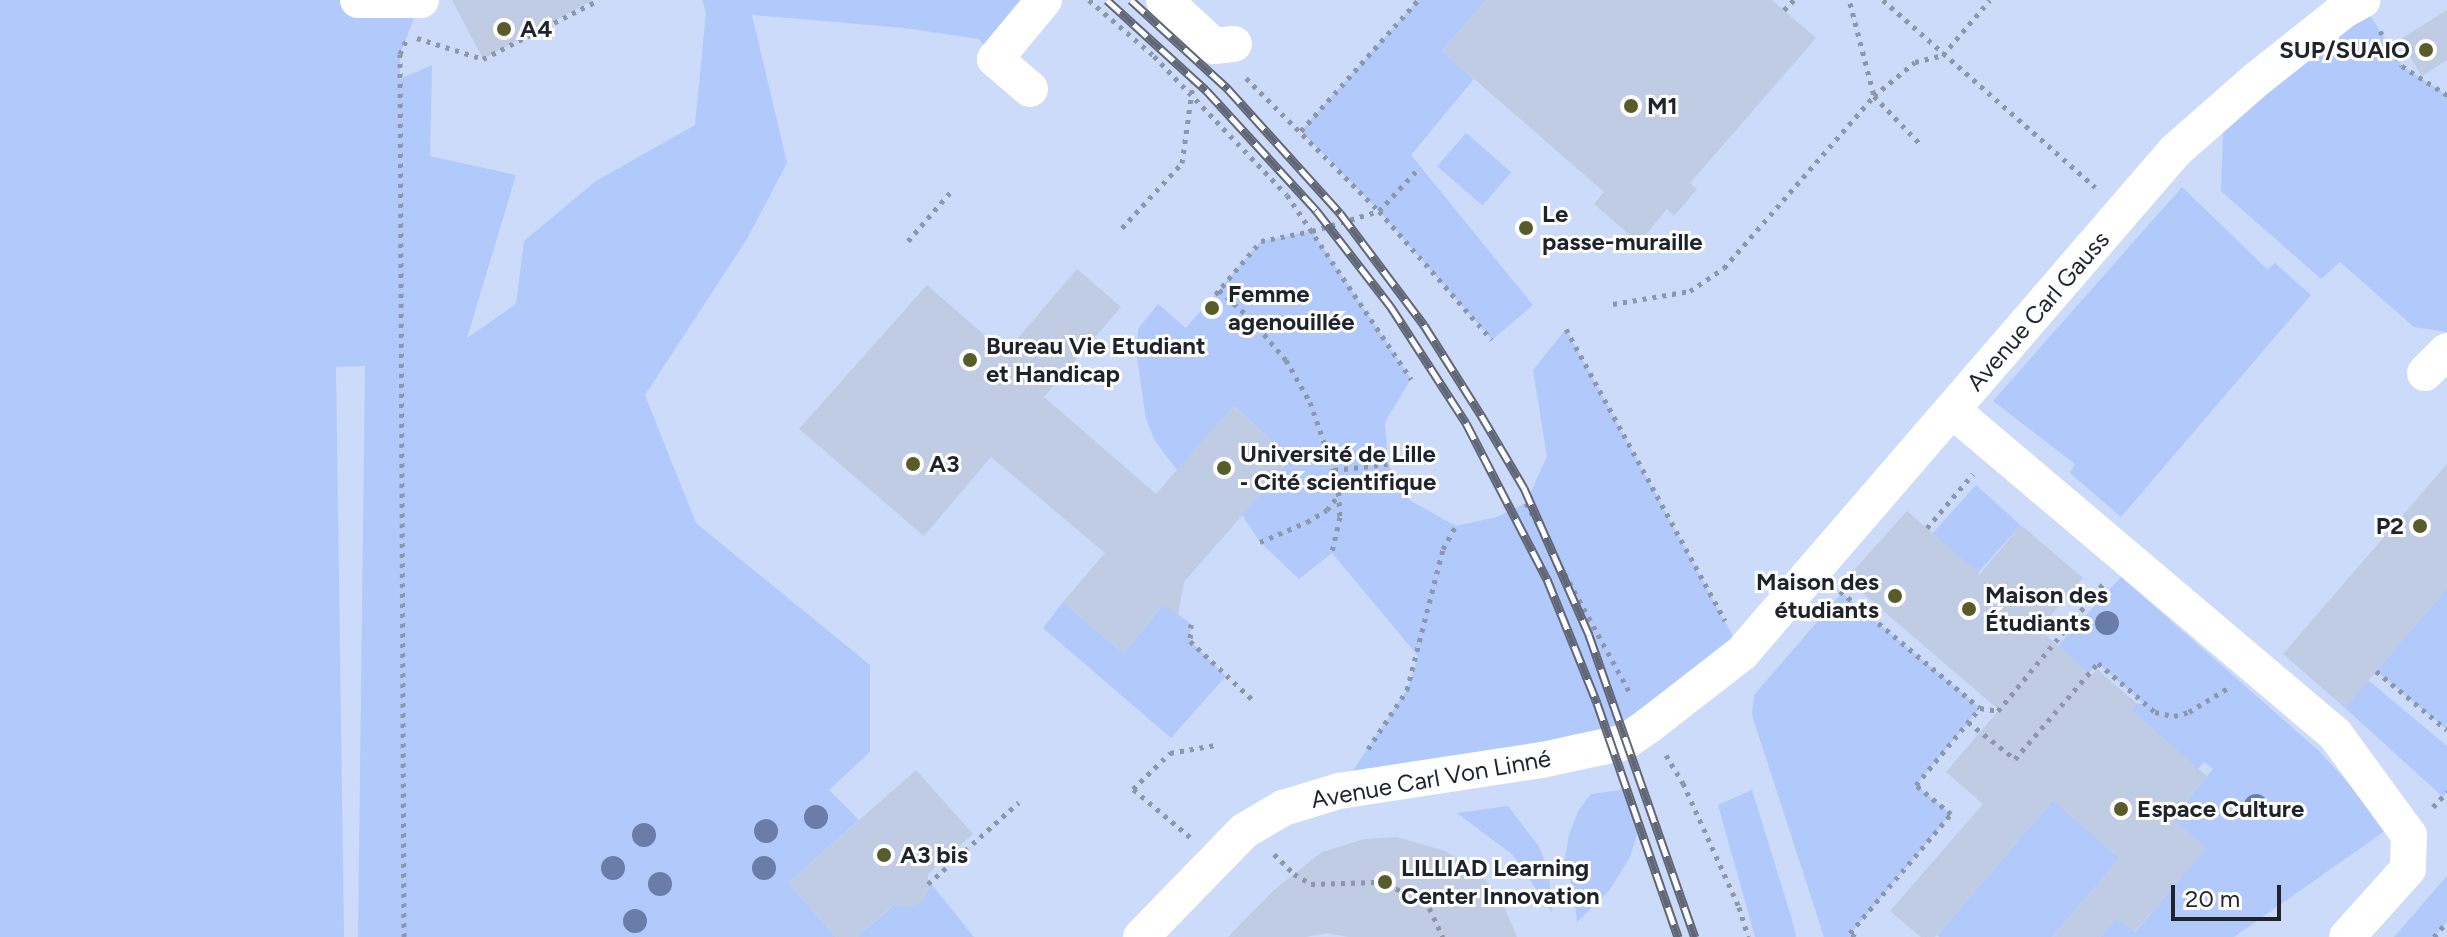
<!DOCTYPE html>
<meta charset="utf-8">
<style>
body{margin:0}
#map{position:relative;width:2447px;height:937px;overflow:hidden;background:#dbe7ff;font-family:Figtree,sans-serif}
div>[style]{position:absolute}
.built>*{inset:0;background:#cbdbf9;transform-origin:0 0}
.green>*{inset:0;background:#b1cafb;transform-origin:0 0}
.building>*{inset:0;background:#c0cce4}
.path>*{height:5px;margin-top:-2.5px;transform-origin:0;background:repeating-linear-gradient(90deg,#8e97a9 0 4px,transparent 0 10px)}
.minor>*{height:36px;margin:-18px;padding:0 18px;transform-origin:18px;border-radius:18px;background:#fff}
.rail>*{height:9px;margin-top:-4.5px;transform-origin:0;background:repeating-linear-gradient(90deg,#fff 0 18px,#616776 0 36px);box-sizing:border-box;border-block:2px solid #616776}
.trees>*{width:24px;height:24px;margin:-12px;border-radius:50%;background:#6a7ca8}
.dots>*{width:22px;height:22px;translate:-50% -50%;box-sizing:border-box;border:4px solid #fff;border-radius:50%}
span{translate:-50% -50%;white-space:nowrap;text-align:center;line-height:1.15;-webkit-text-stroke:6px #fff;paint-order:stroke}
.poi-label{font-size:24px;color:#1f232c;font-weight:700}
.left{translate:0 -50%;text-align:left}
.right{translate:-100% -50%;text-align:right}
.street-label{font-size:24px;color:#1f232c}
.scale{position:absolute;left:2171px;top:885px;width:110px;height:36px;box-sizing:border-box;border:4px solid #1f232c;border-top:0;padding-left:10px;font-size:24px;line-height:28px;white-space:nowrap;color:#1f232c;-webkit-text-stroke:6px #fff;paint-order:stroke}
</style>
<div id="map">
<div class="built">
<i style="left:0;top:0;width:2447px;height:937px"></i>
</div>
<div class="green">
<i style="clip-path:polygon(0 0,421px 0,400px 54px,400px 79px,432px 65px,430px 156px,516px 175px,467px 338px,516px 304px,524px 241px,596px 181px,695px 125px,706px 12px,702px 0,1044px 0,995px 59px,979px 39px,904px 28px,752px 15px,787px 163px,747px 239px,645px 395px,696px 523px,870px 665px,870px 752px,829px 790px,859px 820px,788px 883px,836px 937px,358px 937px,365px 366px,336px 367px,344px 937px,0 937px)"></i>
<i style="clip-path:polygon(1418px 0,1486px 0,1442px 51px,1474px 79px,1411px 155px,1533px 305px,1492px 340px,1379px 211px,1301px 131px)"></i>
<i style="clip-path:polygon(2361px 1px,2402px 66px,2447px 95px,2447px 332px,2414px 327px,2340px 262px,2321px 279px,2221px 191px,2224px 110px)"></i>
<i style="left:1466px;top:133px;width:60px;height:44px;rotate:41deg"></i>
<i style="clip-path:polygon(2182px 187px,2267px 269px,2275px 263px,2311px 295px,2121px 517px,2070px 473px,2075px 464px,1993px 401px)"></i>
<i style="clip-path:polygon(1312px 231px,1411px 379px,1385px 422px,1388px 464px,1411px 501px,1456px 526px,1497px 517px,1526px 503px,1547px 456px,1533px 370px,1566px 329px,1742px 653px,1648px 726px,1339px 791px,1407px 690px,1418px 656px,1332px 553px,1299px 579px,1260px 542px,1242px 515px,1291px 458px,1234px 406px,1177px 470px,1155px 441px,1146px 419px,1137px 357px,1138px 329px,1158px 304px,1186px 328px,1261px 241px)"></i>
<i style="left:1976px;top:485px;width:60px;height:65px;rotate:42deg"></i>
<i style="clip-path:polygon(2121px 577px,2319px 751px,2389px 828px,2234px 937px,2100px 937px,2117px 917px,2135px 932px,2206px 848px,2172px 818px,2213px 769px,2204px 762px,2198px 769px,2131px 710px,2136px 703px,2145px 705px,2098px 663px,2022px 750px,1998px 711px)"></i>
<i style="clip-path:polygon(2447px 588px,2447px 730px,2376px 671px)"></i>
<i style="clip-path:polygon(1842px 593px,1980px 708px,1916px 785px,1951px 814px,1851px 933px,1855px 937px,1824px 937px,1752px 715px,1754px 695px)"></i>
<i style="clip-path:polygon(1063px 602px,1123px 653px,1164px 604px,1191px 624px,1190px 641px,1226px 676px,1171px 738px,1043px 628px)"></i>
<i style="clip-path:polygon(2368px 680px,2447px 746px,2447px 792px,2443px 797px,2345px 708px)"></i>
<i style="clip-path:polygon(1629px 789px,1639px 828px,1630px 857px,1609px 891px,1577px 922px,1573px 889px,1564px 863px,1569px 835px,1578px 811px,1591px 794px)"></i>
<i style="clip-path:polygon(1752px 790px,1793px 923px,1796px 937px,1755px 937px,1718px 805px)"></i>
<i style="clip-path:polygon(2053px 800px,2120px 858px,2052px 937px,1939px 937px,1937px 935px)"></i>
<i style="clip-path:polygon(1508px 806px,1540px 848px,1549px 874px,1552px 913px,1513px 855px,1457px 813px)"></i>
<i style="clip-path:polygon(925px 876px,974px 937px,857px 937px,896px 903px,907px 907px,921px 902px,928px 890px)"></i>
<i style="clip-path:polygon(2447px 876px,2447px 922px,2434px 937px,2394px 937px)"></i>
</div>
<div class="building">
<i style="clip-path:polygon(452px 0,593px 0,483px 59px)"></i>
<i style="clip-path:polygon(1486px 0,1772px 0,1816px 38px,1690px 183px,1697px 189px,1674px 216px,1667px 209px,1639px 243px,1594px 204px,1604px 192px,1442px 51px)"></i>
<i style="clip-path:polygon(2447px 10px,2447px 60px,2422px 76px,2399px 40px)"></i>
<i style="clip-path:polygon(1077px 269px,1121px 307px,1044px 397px,1156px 494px,1233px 406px,1292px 458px,1184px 582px,1178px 615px,1164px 604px,1123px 653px,1063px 602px,1105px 553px,991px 457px,924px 536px,799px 429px,927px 285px,1005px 353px)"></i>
<i style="clip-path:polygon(2447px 464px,2447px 588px,2345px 708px,2283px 654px)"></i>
<i style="clip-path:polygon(1907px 511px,1980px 574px,2021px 525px,2083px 578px,2039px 629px,2092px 675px,2097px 669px,2136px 703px,2131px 710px,2207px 776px,2172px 818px,2207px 848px,2134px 932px,2117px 917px,2100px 937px,2052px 937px,2120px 858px,2053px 800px,1935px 937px,1921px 937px,1890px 911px,1983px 804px,1946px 772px,1999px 710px,1846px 579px)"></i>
<i style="clip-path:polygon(916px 770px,973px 834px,928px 874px,928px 890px,921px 902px,907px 907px,894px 904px,857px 937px,836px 937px,788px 883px)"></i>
<i style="clip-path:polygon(1396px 837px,1445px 851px,1469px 865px,1498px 893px,1517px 937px,1348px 937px,1328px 933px,1306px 937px,1228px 937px,1274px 890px,1322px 852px,1365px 839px)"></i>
</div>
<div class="path">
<i style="left:1089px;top:0;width:86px;rotate:40.7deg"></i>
<i style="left:1154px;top:56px;width:192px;rotate:46.3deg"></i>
<i style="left:1287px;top:195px;width:222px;rotate:56deg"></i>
<i style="left:1883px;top:0;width:283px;rotate:41.4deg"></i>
<i style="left:1850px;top:3px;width:96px;rotate:75.5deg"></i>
<i style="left:1874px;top:96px;width:69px;rotate:46.2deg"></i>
<i style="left:1784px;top:10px;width:14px;rotate:-45deg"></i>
<i style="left:2380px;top:31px;width:41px;rotate:57.8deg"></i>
<i style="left:2402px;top:66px;width:54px;rotate:32.8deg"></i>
<i style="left:417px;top:38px;width:69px;rotate:17.7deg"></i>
<i style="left:483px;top:59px;width:130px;rotate:-27deg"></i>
<i style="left:1246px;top:78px;width:188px;rotate:45deg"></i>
<i style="left:1379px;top:211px;width:171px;rotate:48.8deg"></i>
<i style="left:1301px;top:131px;width:176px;rotate:-48.2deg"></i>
<i style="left:1122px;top:228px;width:88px;rotate:-47.3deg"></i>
<i style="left:1182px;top:163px;width:88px;rotate:-82.1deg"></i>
<i style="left:908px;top:241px;width:70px;rotate:-49deg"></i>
<i style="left:1219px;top:290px;width:43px;rotate:42.2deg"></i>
<i style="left:1251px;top:319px;width:54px;rotate:49.5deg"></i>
<i style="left:1286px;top:360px;width:48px;rotate:60.3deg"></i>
<i style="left:1310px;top:402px;width:85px;rotate:70.7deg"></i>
<i style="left:1338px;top:482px;width:35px;rotate:87deg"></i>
<i style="left:1340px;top:517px;width:37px;rotate:103deg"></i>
<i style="left:1209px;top:302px;width:80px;rotate:-49.6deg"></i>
<i style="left:1261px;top:241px;width:52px;rotate:-11.1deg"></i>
<i style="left:1312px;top:231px;width:70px;rotate:-16.6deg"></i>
<i style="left:1379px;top:211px;width:60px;rotate:-47deg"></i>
<i style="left:1613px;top:304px;width:78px;rotate:-9.6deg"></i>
<i style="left:1690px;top:291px;width:41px;rotate:-34.1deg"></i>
<i style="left:1724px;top:268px;width:228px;rotate:-48.9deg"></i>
<i style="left:1874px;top:96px;width:53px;rotate:-39.7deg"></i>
<i style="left:1915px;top:62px;width:29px;rotate:-14deg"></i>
<i style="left:1943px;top:55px;width:72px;rotate:-49.5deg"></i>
<i style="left:1566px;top:329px;width:332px;rotate:61.4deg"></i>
<i style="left:1334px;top:470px;width:54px;rotate:-6.3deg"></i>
<i style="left:1526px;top:503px;width:219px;rotate:61.3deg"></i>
<i style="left:1927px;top:528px;width:71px;rotate:-49.6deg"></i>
<i style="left:1260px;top:542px;width:51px;rotate:-23.1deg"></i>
<i style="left:1307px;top:522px;width:23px;rotate:-31deg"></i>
<i style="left:1327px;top:510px;width:18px;rotate:-52deg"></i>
<i style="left:1840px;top:591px;width:182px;rotate:39.9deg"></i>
<i style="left:1980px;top:708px;width:18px;rotate:9deg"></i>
<i style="left:1998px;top:711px;width:165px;rotate:-50.4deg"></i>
<i style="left:1191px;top:624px;width:17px;rotate:93deg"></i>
<i style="left:1190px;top:641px;width:89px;rotate:43.2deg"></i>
<i style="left:2376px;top:671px;width:92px;rotate:39.7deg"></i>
<i style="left:1968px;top:722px;width:60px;rotate:38.2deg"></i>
<i style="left:2015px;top:759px;width:127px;rotate:-49.2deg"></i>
<i style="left:2098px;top:663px;width:75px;rotate:40.7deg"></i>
<i style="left:2155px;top:712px;width:19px;rotate:12deg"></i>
<i style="left:2174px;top:716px;width:16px;rotate:-15deg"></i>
<i style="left:2189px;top:712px;width:46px;rotate:-31.6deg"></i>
<i style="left:1368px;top:749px;width:71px;rotate:-56.5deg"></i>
<i style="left:1407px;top:690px;width:146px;rotate:-75.7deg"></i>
<i style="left:1443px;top:549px;width:26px;rotate:-61deg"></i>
<i style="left:1666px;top:755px;width:33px;rotate:59deg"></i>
<i style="left:1683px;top:783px;width:136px;rotate:65.7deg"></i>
<i style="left:1739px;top:907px;width:31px;rotate:73deg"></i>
<i style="left:2433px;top:807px;width:21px;rotate:-47deg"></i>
<i style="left:1190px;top:837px;width:75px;rotate:-139.9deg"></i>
<i style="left:1133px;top:789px;width:52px;rotate:-44.2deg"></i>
<i style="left:1170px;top:753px;width:46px;rotate:-10.1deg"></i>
<i style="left:1274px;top:854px;width:28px;rotate:45deg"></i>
<i style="left:1294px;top:874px;width:20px;rotate:30deg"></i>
<i style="left:1311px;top:884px;width:66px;rotate:-1.7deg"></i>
<i style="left:1377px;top:882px;width:51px;rotate:19.5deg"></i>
<i style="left:1425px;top:899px;width:42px;rotate:64.7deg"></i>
<i style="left:928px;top:884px;width:122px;rotate:-42deg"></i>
<i style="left:404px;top:937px;width:883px;rotate:-90.26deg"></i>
<i style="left:400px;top:54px;width:20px;rotate:-66deg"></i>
<i style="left:1855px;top:937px;width:6px;rotate:-141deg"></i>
<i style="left:1850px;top:933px;width:156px;rotate:-49.7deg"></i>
<i style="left:1951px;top:814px;width:45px;rotate:-140.4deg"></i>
<i style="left:1916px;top:785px;width:100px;rotate:-50.3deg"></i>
<i style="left:2434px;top:937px;width:20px;rotate:-49deg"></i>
</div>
<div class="minor">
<i style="left:358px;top:0;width:63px"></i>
<i style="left:1164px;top:0;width:68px;rotate:42.6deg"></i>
<i style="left:1214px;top:46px;width:20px;rotate:-6deg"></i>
<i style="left:1030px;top:89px;width:46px;rotate:-139.4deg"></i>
<i style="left:995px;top:59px;width:77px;rotate:-50.3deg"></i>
<i style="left:2425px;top:373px;width:31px;rotate:-45deg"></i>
<i style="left:1952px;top:410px;width:502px;rotate:40.23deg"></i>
<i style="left:2335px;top:734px;width:125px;rotate:53.8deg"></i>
<i style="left:2409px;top:835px;width:34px;rotate:92deg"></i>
<i style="left:2408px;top:869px;width:91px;rotate:131.9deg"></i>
<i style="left:1141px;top:937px;width:148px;rotate:-45.8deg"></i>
<i style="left:1244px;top:831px;width:45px;rotate:-30.5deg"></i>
<i style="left:1283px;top:808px;width:59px;rotate:-16.9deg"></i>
<i style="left:1339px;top:791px;width:205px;rotate:-8.7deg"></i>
<i style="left:1542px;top:760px;width:85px;rotate:-12.2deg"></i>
<i style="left:1625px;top:742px;width:28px;rotate:-35deg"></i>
<i style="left:1648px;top:726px;width:119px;rotate:-37.8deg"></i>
<i style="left:1742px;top:653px;width:663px;rotate:-49.22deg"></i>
<i style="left:2175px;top:151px;width:109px;rotate:-41.3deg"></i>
<i style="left:2257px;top:79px;width:111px;rotate:-38.4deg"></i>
<i style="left:2344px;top:10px;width:21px;rotate:-28deg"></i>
</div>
<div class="rail">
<i style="left:1107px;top:0;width:134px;rotate:42.3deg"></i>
<i style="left:1206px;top:90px;width:163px;rotate:47.5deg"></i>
<i style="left:1316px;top:210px;width:123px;rotate:52.3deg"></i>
<i style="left:1391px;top:307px;width:138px;rotate:57.1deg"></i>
<i style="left:1466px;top:423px;width:176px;rotate:62.6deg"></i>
<i style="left:1547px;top:579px;width:134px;rotate:68deg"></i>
<i style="left:1597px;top:703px;width:248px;rotate:70.9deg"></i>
<i style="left:1131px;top:0;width:132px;rotate:42.5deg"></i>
<i style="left:1228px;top:89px;width:167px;rotate:47.9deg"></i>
<i style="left:1340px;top:213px;width:140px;rotate:53.1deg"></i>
<i style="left:1424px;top:325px;width:107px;rotate:57.7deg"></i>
<i style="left:1481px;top:415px;width:85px;rotate:59.5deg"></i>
<i style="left:1524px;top:488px;width:161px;rotate:66.1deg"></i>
<i style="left:1589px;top:635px;width:320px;rotate:70.7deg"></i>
</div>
<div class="trees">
<i style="left:2107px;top:623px"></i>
<i style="left:2256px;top:806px"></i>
<i style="left:816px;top:817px"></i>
<i style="left:766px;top:831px"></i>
<i style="left:644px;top:835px"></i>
<i style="left:613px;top:868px"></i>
<i style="left:764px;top:868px"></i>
<i style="left:660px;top:884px"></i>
<i style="left:635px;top:921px"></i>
</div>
<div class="dots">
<i style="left:504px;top:29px;background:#575c2a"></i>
<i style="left:2426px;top:50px;background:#575c2a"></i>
<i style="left:1631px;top:106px;background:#575c2a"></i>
<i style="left:1526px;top:228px;background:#575c2a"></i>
<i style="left:1212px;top:308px;background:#575c2a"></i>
<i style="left:970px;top:360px;background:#575c2a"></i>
<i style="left:913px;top:464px;background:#575c2a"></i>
<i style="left:1224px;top:468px;background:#575c2a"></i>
<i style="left:2420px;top:526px;background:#575c2a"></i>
<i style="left:1895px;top:596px;background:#575c2a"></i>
<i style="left:1969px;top:609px;background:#575c2a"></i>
<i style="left:2121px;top:809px;background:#575c2a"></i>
<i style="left:884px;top:855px;background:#575c2a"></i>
<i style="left:1385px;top:882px;background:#575c2a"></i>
</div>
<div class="poi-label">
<span class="left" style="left:520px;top:29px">A4</span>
<span class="right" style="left:2410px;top:50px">SUP/SUAIO</span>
<span class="left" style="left:1647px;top:106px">M1</span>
<span class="left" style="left:1542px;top:228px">Le<br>passe-muraille</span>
<span class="left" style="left:1228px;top:308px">Femme<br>agenouillée</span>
<span class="left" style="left:986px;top:360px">Bureau Vie Etudiant<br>et Handicap</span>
<span class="left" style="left:1240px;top:468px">Université de Lille<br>‐ Cité scientifique</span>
<span class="left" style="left:929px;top:464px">A3</span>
<span class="right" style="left:2404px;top:526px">P2</span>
<span class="right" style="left:1879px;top:596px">Maison des<br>étudiants</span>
<span class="left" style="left:1985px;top:609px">Maison des<br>Étudiants</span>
<span class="left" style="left:2137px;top:809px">Espace Culture</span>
<span class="left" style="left:900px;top:855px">A3 bis</span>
<span class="left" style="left:1401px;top:882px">LILLIAD Learning<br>Center Innovation</span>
</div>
<div class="street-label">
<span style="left:2038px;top:311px;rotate:-49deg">Avenue Carl Gauss</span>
<span style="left:1431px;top:779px;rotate:-10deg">Avenue Carl Von Linné</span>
</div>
<div class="scale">20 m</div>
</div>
